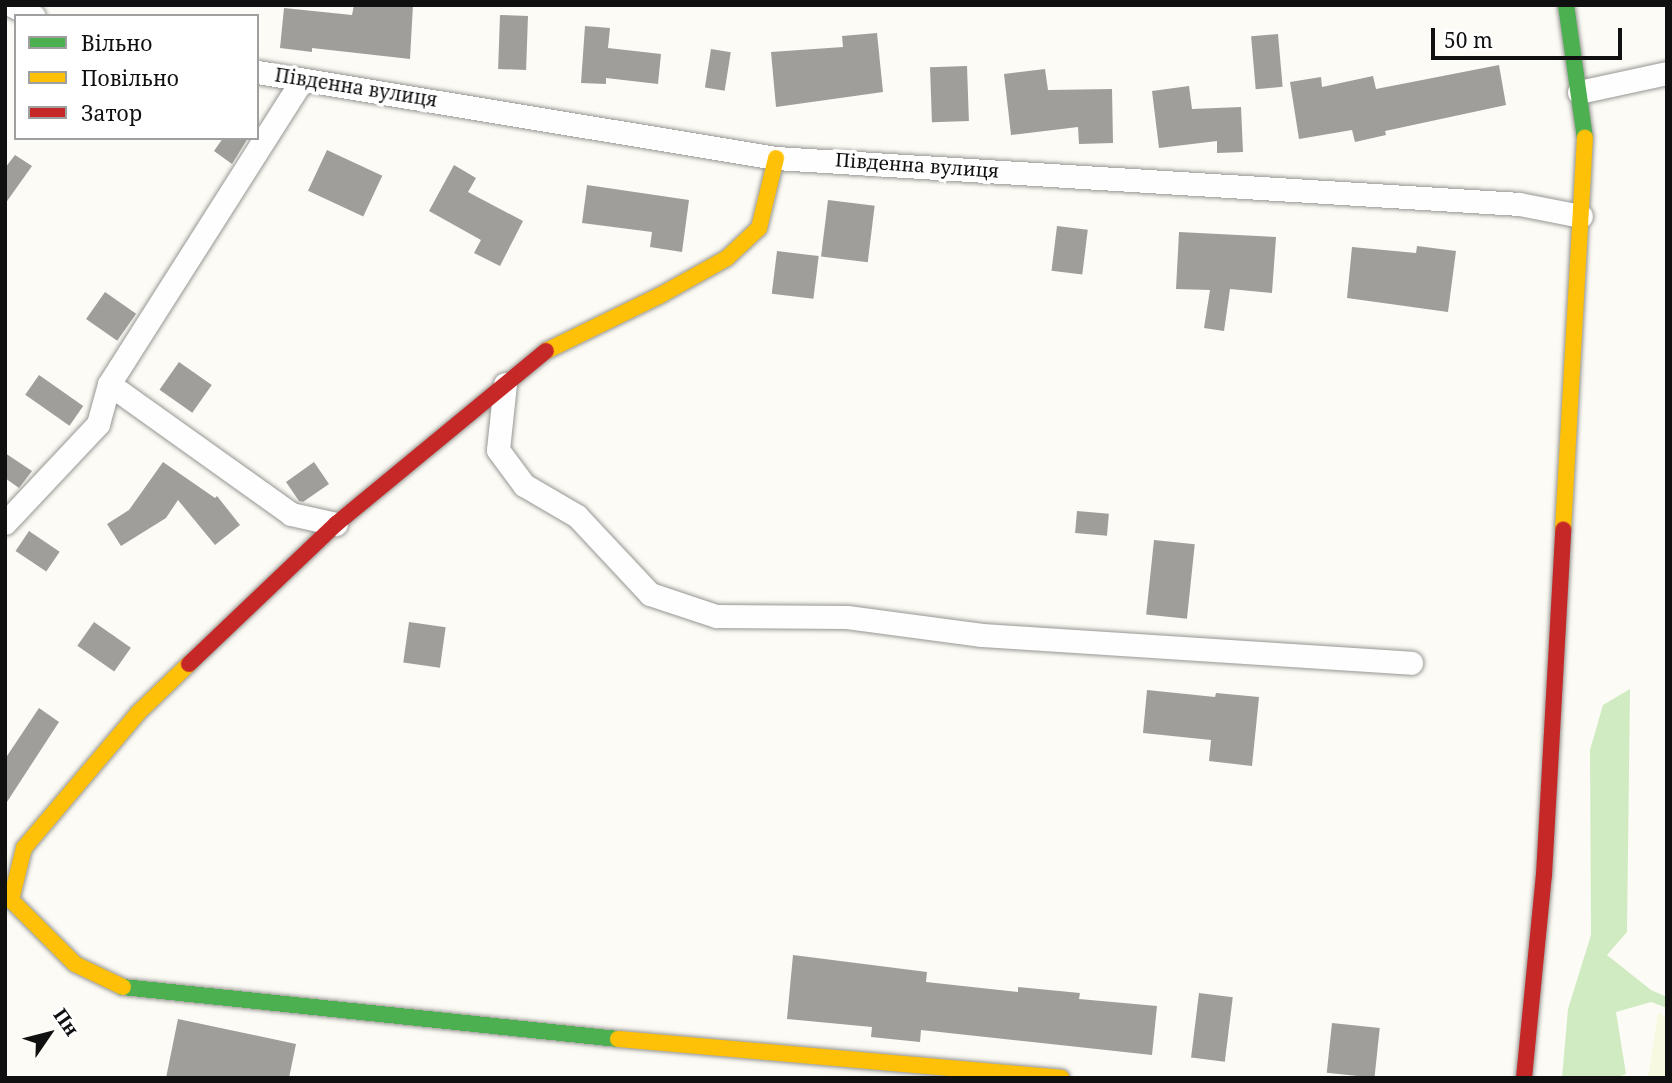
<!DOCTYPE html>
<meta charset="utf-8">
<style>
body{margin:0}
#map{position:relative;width:1672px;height:1083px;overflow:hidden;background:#fcfbf5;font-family:"Noto Serif",serif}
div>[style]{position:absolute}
.farmland>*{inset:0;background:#f8f9e1}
.forest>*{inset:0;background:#d0ebc1}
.building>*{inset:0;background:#a09e9a;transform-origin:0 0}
.roads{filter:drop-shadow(0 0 2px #969693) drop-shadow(0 0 2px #969693)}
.street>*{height:23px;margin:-11.5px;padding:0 11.5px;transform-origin:11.5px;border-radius:11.5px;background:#fffefe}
.fast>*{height:16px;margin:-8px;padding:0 8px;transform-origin:8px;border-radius:8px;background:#4caf50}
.slow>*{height:16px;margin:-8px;padding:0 8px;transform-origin:8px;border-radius:8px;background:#ffc107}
.jam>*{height:16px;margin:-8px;padding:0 8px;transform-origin:8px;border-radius:8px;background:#c62828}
span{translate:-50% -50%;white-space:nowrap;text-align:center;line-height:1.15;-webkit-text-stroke:7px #fff;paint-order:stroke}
.street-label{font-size:19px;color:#101010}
.frame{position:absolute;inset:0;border:7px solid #101010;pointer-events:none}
.legend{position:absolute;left:14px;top:14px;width:245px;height:126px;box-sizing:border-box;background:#fff;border:2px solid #9f9f9f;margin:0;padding:9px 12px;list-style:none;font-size:21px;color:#101010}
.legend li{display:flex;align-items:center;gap:14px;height:35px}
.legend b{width:35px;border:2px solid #9f9f9f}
.north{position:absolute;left:14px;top:999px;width:70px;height:70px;-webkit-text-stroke:5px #fff;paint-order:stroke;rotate:55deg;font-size:19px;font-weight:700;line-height:28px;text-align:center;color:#101010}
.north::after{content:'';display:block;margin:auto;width:24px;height:32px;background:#101010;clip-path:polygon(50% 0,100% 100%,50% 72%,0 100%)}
.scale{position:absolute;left:1431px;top:28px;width:191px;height:32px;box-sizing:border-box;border:4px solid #101010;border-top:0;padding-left:9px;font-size:21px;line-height:24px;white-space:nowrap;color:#101010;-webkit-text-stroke:5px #fff;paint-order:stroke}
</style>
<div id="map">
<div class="farmland">
<i style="clip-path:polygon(1658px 1013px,1667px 1017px,1667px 1078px,1648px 1078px)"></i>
</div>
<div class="forest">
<i style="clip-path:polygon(1630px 689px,1627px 932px,1607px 955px,1651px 990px,1667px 997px,1667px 1008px,1651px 1002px,1616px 1012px,1626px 1074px,1615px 1078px,1562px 1078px,1568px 1009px,1591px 935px,1590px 750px,1603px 705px)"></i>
</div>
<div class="building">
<i style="clip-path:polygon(354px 5px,413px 5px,410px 59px,312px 48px,312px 52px,280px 48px,284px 8px,352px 15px)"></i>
<i style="left:500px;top:15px;width:28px;height:54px;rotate:2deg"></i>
<i style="clip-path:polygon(585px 26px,610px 28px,608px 48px,661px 54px,658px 84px,606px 78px,606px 84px,581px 83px)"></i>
<i style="clip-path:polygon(877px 33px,883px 92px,776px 107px,771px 52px,843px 47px,842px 36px)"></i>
<i style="left:1278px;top:34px;width:53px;height:27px;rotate:85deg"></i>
<i style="left:711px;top:49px;width:20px;height:39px;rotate:9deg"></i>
<i style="clip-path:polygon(1499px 65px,1506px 105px,1385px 131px,1386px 135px,1355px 142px,1352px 130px,1299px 139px,1290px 82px,1321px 77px,1322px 87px,1373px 76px,1376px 89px)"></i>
<i style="left:967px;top:66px;width:55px;height:37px;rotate:88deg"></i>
<i style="clip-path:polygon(1045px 69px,1048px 90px,1112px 89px,1113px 143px,1079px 144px,1078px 127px,1011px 135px,1004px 74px)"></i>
<i style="clip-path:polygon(1189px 86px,1192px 109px,1241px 107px,1243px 152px,1217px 153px,1217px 141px,1159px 148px,1152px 91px)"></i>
<i style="clip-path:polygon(223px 138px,248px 138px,232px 164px,214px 151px)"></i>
<i style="left:327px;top:150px;width:61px;height:45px;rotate:25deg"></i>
<i style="clip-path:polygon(15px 155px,32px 166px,5px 204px,5px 168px)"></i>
<i style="clip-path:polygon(454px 165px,476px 178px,468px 192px,523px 221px,500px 266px,474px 253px,481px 240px,429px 211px)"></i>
<i style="clip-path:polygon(587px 185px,689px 200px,682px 252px,650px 247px,652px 232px,582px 223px)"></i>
<i style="left:828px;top:200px;width:47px;height:57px;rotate:7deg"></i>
<i style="left:1057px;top:226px;width:31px;height:45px;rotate:7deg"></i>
<i style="clip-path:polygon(1179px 232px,1276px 237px,1272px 293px,1230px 289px,1224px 331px,1204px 328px,1210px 290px,1176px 289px)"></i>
<i style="clip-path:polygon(1417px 246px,1456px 251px,1448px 312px,1347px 298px,1352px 247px,1416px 253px)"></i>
<i style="left:777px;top:251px;width:42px;height:43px;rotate:7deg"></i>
<i style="left:105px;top:292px;width:38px;height:33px;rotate:35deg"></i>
<i style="left:179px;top:362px;width:40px;height:34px;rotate:35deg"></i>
<i style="left:39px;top:375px;width:54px;height:24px;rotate:35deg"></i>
<i style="clip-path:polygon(5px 453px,32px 471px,19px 488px,5px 478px)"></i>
<i style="clip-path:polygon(163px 462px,215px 498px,217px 496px,240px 525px,215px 545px,178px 500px,166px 518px,121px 546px,107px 524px,129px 510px)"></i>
<i style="clip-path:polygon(314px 462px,329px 484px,303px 502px,299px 501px,286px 482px)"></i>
<i style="left:1077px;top:511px;width:32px;height:22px;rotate:5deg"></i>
<i style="left:29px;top:531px;width:37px;height:24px;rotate:34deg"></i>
<i style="left:1154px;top:540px;width:41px;height:75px;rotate:6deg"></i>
<i style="left:94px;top:622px;width:45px;height:29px;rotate:35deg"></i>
<i style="left:409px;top:622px;width:37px;height:41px;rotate:8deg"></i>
<i style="clip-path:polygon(1147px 690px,1215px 697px,1216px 693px,1259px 697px,1252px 766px,1209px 761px,1211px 740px,1143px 733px)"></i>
<i style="clip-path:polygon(39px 708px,59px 722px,5px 805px,5px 759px)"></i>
<i style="clip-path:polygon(793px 955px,927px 972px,926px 982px,1018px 992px,1018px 987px,1080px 993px,1079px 999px,1157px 1006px,1152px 1055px,921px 1030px,920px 1042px,871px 1037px,872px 1027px,787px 1019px)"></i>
<i style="left:1199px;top:993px;width:34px;height:65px;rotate:7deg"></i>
<i style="clip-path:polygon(178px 1019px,296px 1044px,289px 1078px,166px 1078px)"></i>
<i style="left:1332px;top:1023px;width:48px;height:50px;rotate:6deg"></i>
</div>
<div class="roads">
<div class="street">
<i style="left:11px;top:5px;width:25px;rotate:26deg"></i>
<i style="left:257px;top:72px;width:526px;rotate:9.41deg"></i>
<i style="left:776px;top:158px;width:744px;rotate:3.54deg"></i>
<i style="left:1519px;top:204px;width:63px;rotate:11deg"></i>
<i style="left:302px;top:80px;width:360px;rotate:122.4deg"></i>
<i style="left:109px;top:384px;width:224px;rotate:35.5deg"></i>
<i style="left:291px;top:514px;width:46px;rotate:12.5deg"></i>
<i style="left:1579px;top:92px;width:90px;rotate:-12.2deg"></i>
<i style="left:505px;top:384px;width:66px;rotate:96.1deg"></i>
<i style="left:498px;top:450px;width:44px;rotate:53.4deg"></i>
<i style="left:524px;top:485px;width:61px;rotate:30.3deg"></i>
<i style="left:577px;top:516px;width:107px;rotate:46.9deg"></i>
<i style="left:650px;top:594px;width:70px;rotate:18.4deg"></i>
<i style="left:716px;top:616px;width:131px;rotate:0.4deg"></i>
<i style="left:847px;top:617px;width:136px;rotate:7.6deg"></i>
<i style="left:982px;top:635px;width:430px;rotate:3.7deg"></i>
<i style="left:5px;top:523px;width:136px;rotate:-46.8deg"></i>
<i style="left:98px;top:424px;width:41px;rotate:-74.6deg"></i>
</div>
<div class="fast">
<i style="left:1566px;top:5px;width:134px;rotate:81.9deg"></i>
<i style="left:123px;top:987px;width:498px;rotate:6deg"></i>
</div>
<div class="slow">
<i style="left:546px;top:351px;width:126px;rotate:-26deg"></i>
<i style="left:659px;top:296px;width:78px;rotate:-29.2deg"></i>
<i style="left:727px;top:258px;width:44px;rotate:-43.2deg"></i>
<i style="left:759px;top:228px;width:72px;rotate:-76.3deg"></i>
<i style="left:1563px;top:530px;width:393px;rotate:-86.8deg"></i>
<i style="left:123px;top:987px;width:53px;rotate:-154.4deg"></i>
<i style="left:75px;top:964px;width:91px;rotate:-135deg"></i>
<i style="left:11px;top:900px;width:54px;rotate:-76deg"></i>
<i style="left:24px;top:848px;width:177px;rotate:-49.8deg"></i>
<i style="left:138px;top:713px;width:71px;rotate:-43.9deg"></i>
<i style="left:618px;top:1039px;width:445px;rotate:5deg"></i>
</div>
<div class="jam">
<i style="left:189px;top:664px;width:203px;rotate:-43.6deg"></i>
<i style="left:336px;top:524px;width:272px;rotate:-39.5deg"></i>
<i style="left:1524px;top:1078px;width:204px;rotate:-84.4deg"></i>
<i style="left:1544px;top:875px;width:346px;rotate:-86.8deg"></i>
</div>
</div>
<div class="street-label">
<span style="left:356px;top:88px;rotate:9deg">Південна вулиця</span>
<span style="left:917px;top:166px;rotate:4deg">Південна вулиця</span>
</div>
<div class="frame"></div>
<ul class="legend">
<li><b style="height:9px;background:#4caf50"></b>Вільно</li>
<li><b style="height:9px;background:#ffc107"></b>Повільно</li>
<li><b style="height:9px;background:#c62828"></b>Затор</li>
</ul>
<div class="north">Пн</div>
<div class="scale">50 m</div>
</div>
